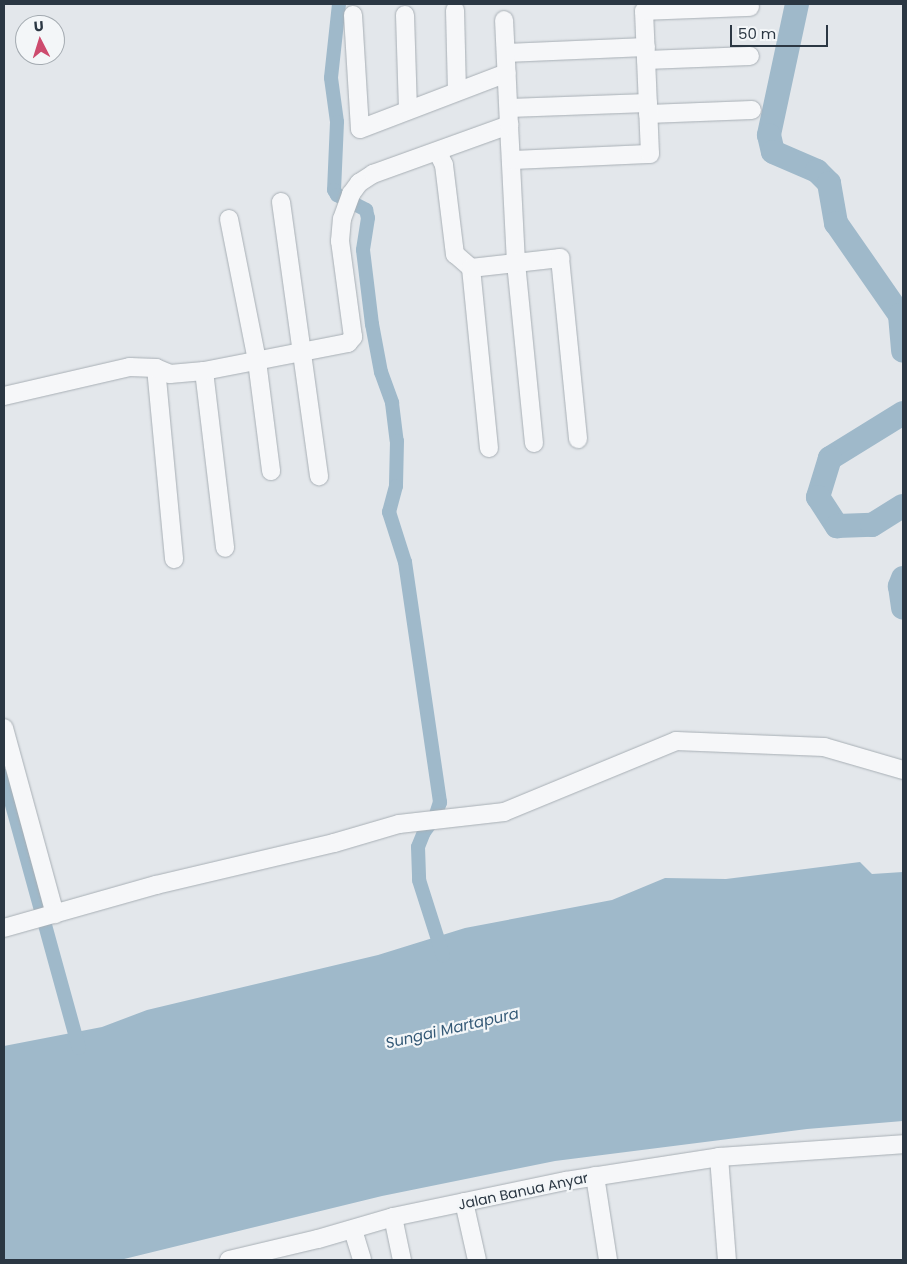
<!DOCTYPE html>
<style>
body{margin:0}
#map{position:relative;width:907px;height:1264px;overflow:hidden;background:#e3e7eb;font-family:Poppins,sans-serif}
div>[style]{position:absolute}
.water>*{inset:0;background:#9fb9ca}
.canal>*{height:14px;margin:-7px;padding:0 7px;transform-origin:7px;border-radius:7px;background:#9fb9ca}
.river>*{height:24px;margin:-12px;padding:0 12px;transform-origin:12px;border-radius:12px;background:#9fb9ca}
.roads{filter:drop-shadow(0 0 1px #a8afb5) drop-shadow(0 0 1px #a8afb5)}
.minor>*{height:18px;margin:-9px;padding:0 9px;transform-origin:9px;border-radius:9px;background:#f6f7f9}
span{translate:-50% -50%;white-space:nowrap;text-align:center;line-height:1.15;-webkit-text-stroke:4.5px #f3f6f8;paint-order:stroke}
.street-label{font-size:14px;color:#2b3743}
.water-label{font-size:15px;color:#355a77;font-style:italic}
.frame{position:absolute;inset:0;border:5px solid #2b3743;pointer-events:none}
.north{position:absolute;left:15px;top:15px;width:50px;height:50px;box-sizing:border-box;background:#f3f6f8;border:1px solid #a3aab0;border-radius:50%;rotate:355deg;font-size:14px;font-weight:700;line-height:20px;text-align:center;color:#2b3743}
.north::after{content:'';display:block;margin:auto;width:18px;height:22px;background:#cd4b6e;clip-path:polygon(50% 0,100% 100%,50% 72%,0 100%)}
.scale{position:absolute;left:730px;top:25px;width:98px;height:22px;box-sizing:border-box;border:2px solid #2b3743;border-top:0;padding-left:6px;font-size:15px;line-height:18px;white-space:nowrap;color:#2b3743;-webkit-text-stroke:4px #f3f6f8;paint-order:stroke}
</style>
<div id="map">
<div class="water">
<i style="clip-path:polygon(860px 862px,872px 874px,903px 872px,903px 1121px,807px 1129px,555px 1161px,382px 1196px,120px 1260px,4px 1260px,4px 1046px,102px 1027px,147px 1010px,378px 955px,465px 928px,612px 900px,665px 878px,726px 879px)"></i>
</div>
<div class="canal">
<i style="left:339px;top:4px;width:74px;rotate:96.2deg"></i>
<i style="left:331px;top:78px;width:44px;rotate:82.2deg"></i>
<i style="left:337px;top:122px;width:68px;rotate:92.5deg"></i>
<i style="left:334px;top:190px;width:6px;rotate:59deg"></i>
<i style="left:337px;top:195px;width:33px;rotate:27deg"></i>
<i style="left:366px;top:210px;width:8px;rotate:76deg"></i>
<i style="left:368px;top:218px;width:32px;rotate:99deg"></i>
<i style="left:363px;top:250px;width:75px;rotate:83.1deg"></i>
<i style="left:372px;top:324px;width:49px;rotate:79.4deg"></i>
<i style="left:381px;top:372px;width:33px;rotate:70deg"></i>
<i style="left:392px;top:403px;width:38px;rotate:83deg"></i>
<i style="left:397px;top:441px;width:45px;rotate:91.3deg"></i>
<i style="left:396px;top:486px;width:27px;rotate:105deg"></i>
<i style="left:389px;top:512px;width:52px;rotate:72.3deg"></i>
<i style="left:405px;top:562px;width:243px;rotate:81.7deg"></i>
<i style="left:440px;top:802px;width:16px;rotate:108deg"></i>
<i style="left:435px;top:817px;width:19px;rotate:126deg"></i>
<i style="left:424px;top:832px;width:16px;rotate:112deg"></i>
<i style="left:418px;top:847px;width:33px;rotate:88deg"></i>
<i style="left:419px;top:880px;width:79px;rotate:72.3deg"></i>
<i style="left:4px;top:776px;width:282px;rotate:74.6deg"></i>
</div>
<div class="river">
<i style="left:797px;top:4px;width:134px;rotate:102.1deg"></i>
<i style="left:769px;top:135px;width:17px;rotate:77deg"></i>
<i style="left:773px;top:152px;width:48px;rotate:23.4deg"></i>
<i style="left:817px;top:171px;width:17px;rotate:45deg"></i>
<i style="left:829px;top:183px;width:41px;rotate:80.1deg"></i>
<i style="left:836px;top:223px;width:112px;rotate:55.2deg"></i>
<i style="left:900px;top:315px;width:36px;rotate:85deg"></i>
<i style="left:903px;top:413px;width:86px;rotate:148.3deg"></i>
<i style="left:830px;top:458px;width:41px;rotate:107.1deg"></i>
<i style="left:818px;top:497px;width:35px;rotate:57deg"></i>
<i style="left:837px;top:526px;width:35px;rotate:-2deg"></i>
<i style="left:872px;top:525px;width:36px;rotate:-32deg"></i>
<i style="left:903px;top:578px;width:9px;rotate:111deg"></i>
<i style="left:900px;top:586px;width:22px;rotate:82deg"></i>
</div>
<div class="roads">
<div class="minor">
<i style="left:455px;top:10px;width:81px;rotate:88.6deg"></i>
<i style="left:353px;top:15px;width:114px;rotate:86.5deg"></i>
<i style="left:360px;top:129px;width:157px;rotate:-20.9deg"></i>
<i style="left:405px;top:15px;width:95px;rotate:88.2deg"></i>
<i style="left:506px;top:53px;width:140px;rotate:-2.5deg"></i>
<i style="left:646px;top:60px;width:104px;rotate:-2.2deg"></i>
<i style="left:509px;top:108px;width:139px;rotate:-2.1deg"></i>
<i style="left:648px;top:114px;width:104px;rotate:-2.2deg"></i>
<i style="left:509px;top:125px;width:138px;rotate:87.1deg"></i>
<i style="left:516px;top:263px;width:181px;rotate:84.3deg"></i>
<i style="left:438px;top:153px;width:13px;rotate:63deg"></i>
<i style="left:444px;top:165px;width:90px;rotate:83deg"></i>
<i style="left:455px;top:254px;width:21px;rotate:41deg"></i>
<i style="left:471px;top:268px;width:181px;rotate:84.3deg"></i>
<i style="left:511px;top:160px;width:139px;rotate:-2.5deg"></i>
<i style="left:650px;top:154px;width:143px;rotate:-92.4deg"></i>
<i style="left:644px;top:11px;width:106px;rotate:-2.2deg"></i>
<i style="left:281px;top:202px;width:277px;rotate:82.1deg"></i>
<i style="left:229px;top:219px;width:145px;rotate:78.8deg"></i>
<i style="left:257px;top:361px;width:111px;rotate:82.7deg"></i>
<i style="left:471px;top:268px;width:90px;rotate:-6.4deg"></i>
<i style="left:560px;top:258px;width:182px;rotate:84.3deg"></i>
<i style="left:156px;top:368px;width:192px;rotate:84.6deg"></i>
<i style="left:204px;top:371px;width:178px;rotate:83.2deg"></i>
<i style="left:4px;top:396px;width:129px;rotate:-13deg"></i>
<i style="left:130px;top:367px;width:26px;rotate:2deg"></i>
<i style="left:156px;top:368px;width:15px;rotate:23deg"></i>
<i style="left:170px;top:374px;width:34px;rotate:-5deg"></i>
<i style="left:204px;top:371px;width:147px;rotate:-11deg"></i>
<i style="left:348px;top:343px;width:8px;rotate:-50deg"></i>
<i style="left:353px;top:337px;width:97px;rotate:-97.7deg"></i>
<i style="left:340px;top:241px;width:22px;rotate:-85deg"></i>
<i style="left:342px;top:219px;width:27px;rotate:-70deg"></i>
<i style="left:351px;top:194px;width:14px;rotate:-54deg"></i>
<i style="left:359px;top:183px;width:17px;rotate:-33deg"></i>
<i style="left:373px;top:174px;width:145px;rotate:-19.8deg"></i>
<i style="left:509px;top:125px;width:105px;rotate:-92.7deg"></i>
<i style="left:4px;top:728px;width:193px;rotate:74.7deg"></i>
<i style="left:4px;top:928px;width:158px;rotate:-15.8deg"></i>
<i style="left:156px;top:885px;width:183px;rotate:-13.3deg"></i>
<i style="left:334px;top:843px;width:68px;rotate:-16.3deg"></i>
<i style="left:399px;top:824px;width:106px;rotate:-6.5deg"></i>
<i style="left:504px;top:812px;width:186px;rotate:-22.4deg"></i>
<i style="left:676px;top:741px;width:148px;rotate:2.3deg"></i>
<i style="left:824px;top:747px;width:82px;rotate:16.2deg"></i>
<i style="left:719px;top:1157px;width:103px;rotate:85.6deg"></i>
<i style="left:595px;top:1176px;width:85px;rotate:81.2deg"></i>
<i style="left:464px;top:1202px;width:59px;rotate:77.4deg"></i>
<i style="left:393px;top:1217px;width:44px;rotate:78.2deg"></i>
<i style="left:353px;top:1230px;width:31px;rotate:73deg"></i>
<i style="left:229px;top:1260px;width:91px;rotate:-13.3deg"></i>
<i style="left:318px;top:1239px;width:78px;rotate:-16.3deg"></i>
<i style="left:393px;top:1217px;width:177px;rotate:-11.8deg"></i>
<i style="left:566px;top:1181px;width:155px;rotate:-8.9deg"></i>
<i style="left:719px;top:1157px;width:184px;rotate:-4deg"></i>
</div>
</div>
<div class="street-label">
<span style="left:523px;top:1191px;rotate:-12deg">Jalan Banua Anyar</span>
</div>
<div class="water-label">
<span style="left:452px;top:1028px;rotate:-13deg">Sungai Martapura</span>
</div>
<div class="frame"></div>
<div class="north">U</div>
<div class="scale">50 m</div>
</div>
